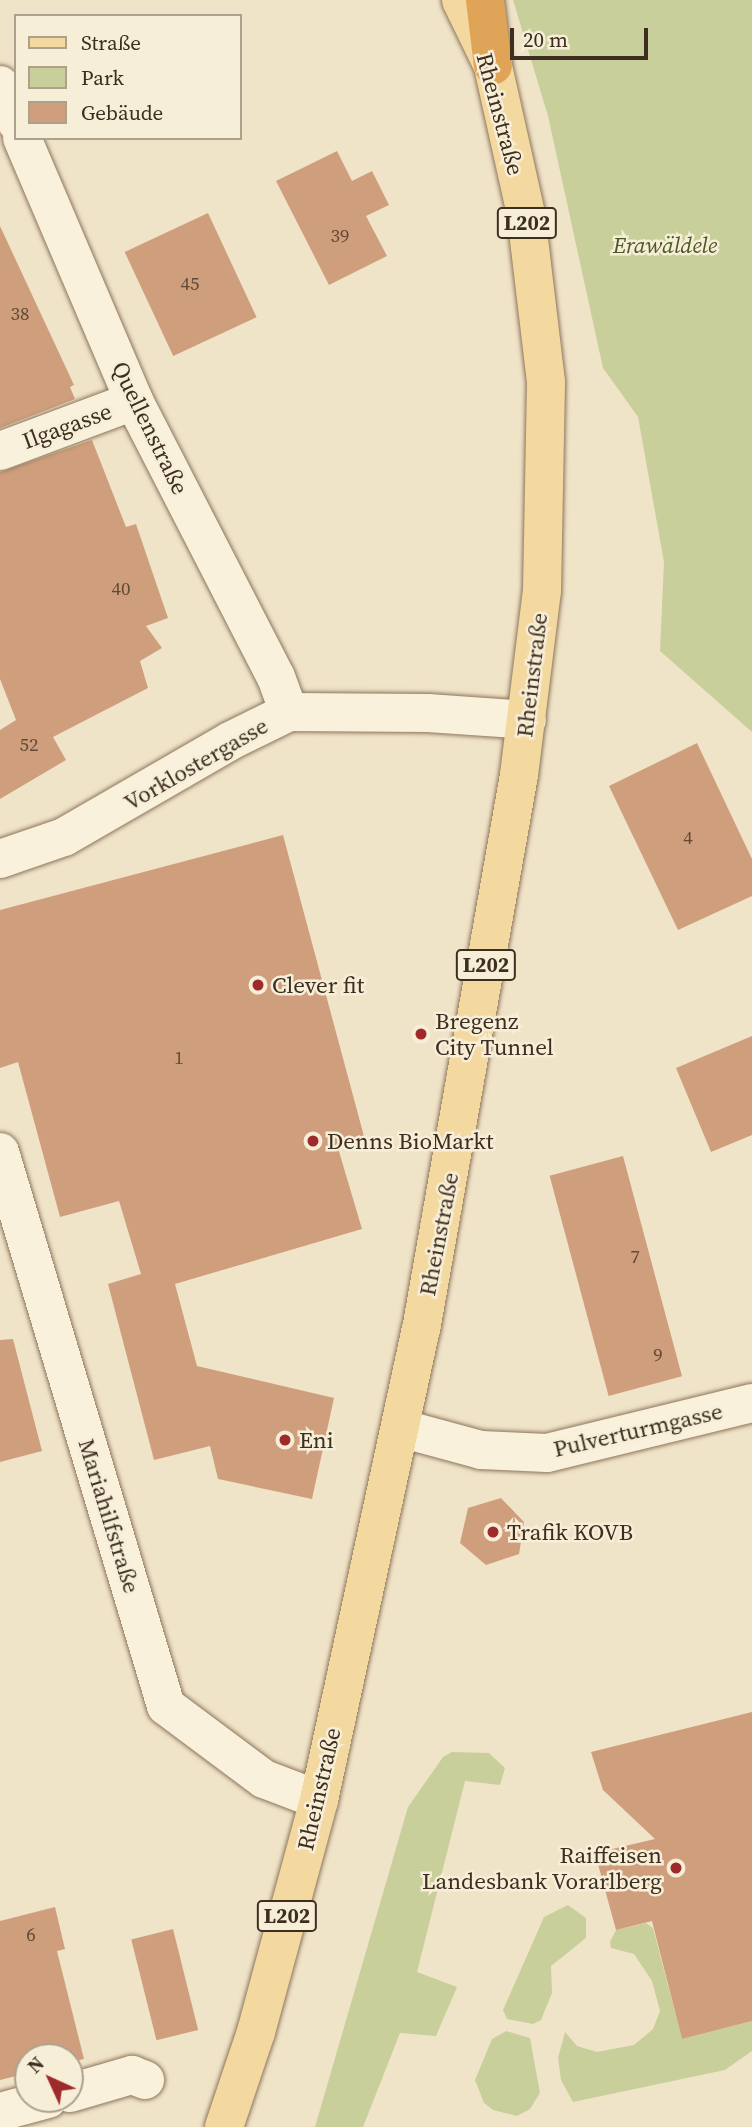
<!DOCTYPE html>
<meta charset="utf-8">
<style>
body{margin:0}
#map{position:relative;width:752px;height:2127px;overflow:hidden;background:#f0e4c8;font-family:"Source Serif 4",serif}
div>[style]{position:absolute}
.green>*{inset:0;background:#c9cf9b}
.building>*{inset:0;background:#cf9f7d;transform-origin:0 0}
.roads{filter:drop-shadow(0 0 2px #8d765c) drop-shadow(0 0 2px #8d765c)}
.minor>*{height:38px;margin:-19px;padding:0 19px;transform-origin:19px;border-radius:19px;background:#faf1dc}
.major>*{height:38px;margin:-19px;padding:0 19px;transform-origin:19px;border-radius:19px;background:#f3d9a0}
.highway>*{height:38px;margin:-19px;padding:0 19px;transform-origin:19px;border-radius:19px;background:#e0a458}
.dots>*{width:19px;height:19px;translate:-50% -50%;box-sizing:border-box;border:4px solid #f7eed8;border-radius:50%}
span{translate:-50% -50%;white-space:nowrap;text-align:center;line-height:1.15;-webkit-text-stroke:5px #f7eed8;paint-order:stroke}
.number-label{font-size:19px;color:#624a37}
.number-label span{-webkit-text-stroke-width:0}
.shield-label span{padding:2px 5px;background:#f7eed8;border:2px solid;border-radius:5px;-webkit-text-stroke-width:0}
.shield-label{font-size:21px;color:#3d2e20;font-weight:700}
.street-label{font-size:23px;color:#3d2e20}
.park-label{font-size:23px;color:#4d5a26;font-style:italic}
.poi-label{font-size:23px;color:#3d2e20}
.left{translate:0 -50%;text-align:left}
.right{translate:-100% -50%;text-align:right}
.legend{position:absolute;left:14px;top:14px;width:228px;height:126px;box-sizing:border-box;background:#f7eed8;border:2px solid #ada18e;margin:0;padding:9px 12px;list-style:none;font-size:21px;color:#3d2e20}
.legend li{display:flex;align-items:center;gap:14px;height:35px}
.legend b{width:35px;border:2px solid #ada18e}
.north{position:absolute;left:14px;top:2043px;width:70px;height:70px;box-sizing:border-box;background:#f7eed8;border:2px solid #ada18e;border-radius:50%;rotate:315deg;font-size:19px;font-weight:700;line-height:28px;text-align:center;color:#3d2e20}
.north::after{content:'';display:block;margin:auto;width:24px;height:32px;background:#9e2a2b;clip-path:polygon(50% 0,100% 100%,50% 72%,0 100%)}
.scale{position:absolute;left:510px;top:28px;width:138px;height:32px;box-sizing:border-box;border:4px solid #3d2e20;border-top:0;padding-left:9px;font-size:21px;line-height:24px;white-space:nowrap;color:#3d2e20;-webkit-text-stroke:5px #f7eed8;paint-order:stroke}
</style>
<div id="map">
<div class="green">
<i style="clip-path:polygon(513px 0,752px 0,752px 732px,660px 651px,664px 562px,638px 417px,603px 368px,548px 116px)"></i>
<i style="clip-path:polygon(452px 1752px,489px 1753px,505px 1768px,500px 1785px,465px 1781px,417px 1972px,457px 1987px,436px 2036px,400px 2033px,363px 2127px,315px 2127px,408px 1807px,443px 1757px)"></i>
<i style="clip-path:polygon(568px 1905px,586px 1918px,586px 1938px,551px 1966px,552px 1993px,541px 2020px,533px 2024px,507px 2019px,503px 2010px,544px 1917px)"></i>
<i style="clip-path:polygon(646px 1923px,653px 1928px,682px 2039px,752px 2021px,752px 2051px,725px 2070px,573px 2102px,561px 2080px,558px 2058px,565px 2032px,577px 2046px,597px 2052px,634px 2045px,653px 2029px,660px 2011px,652px 1981px,634px 1954px,611px 1948px,610px 1942px,616px 1930px)"></i>
<i style="clip-path:polygon(506px 2031px,530px 2038px,540px 2093px,530px 2109px,517px 2116px,493px 2110px,484px 2103px,475px 2080px,492px 2039px)"></i>
</div>
<div class="building">
<i style="clip-path:polygon(337px 151px,352px 181px,372px 171px,389px 205px,366px 216px,387px 256px,329px 285px,276px 181px)"></i>
<i style="left:208px;top:213px;width:115px;height:92px;rotate:65deg"></i>
<i style="clip-path:polygon(0 226px,74px 385px,70px 387px,75px 399px,0 428px)"></i>
<i style="clip-path:polygon(92px 440px,126px 527px,136px 524px,168px 618px,146px 626px,162px 648px,140px 661px,148px 688px,53px 737px,66px 760px,0 799px,0 730px,16px 720px,0 679px,0 472px)"></i>
<i style="clip-path:polygon(697px 743px,752px 859px,752px 896px,678px 930px,609px 786px)"></i>
<i style="clip-path:polygon(283px 835px,365px 1140px,338px 1148px,362px 1229px,175px 1284px,197px 1366px,334px 1398px,312px 1499px,218px 1479px,210px 1446px,154px 1460px,108px 1284px,141px 1274px,119px 1201px,60px 1217px,18px 1062px,0 1068px,0 910px)"></i>
<i style="clip-path:polygon(752px 1036px,752px 1135px,711px 1152px,676px 1068px)"></i>
<i style="left:623px;top:1156px;width:228px;height:76px;rotate:75deg"></i>
<i style="clip-path:polygon(13px 1339px,42px 1451px,0 1462px,0 1340px)"></i>
<i style="clip-path:polygon(501px 1498px,524px 1522px,519px 1554px,486px 1565px,460px 1543px,468px 1508px)"></i>
<i style="clip-path:polygon(752px 1712px,752px 2021px,682px 2039px,652px 1921px,616px 1930px,595px 1853px,655px 1839px,603px 1790px,591px 1752px)"></i>
<i style="clip-path:polygon(55px 1907px,65px 1949px,57px 1951px,84px 2059px,70px 2062px,70px 2057px,28px 2057px,28px 2073px,0 2080px,0 1921px)"></i>
<i style="left:173px;top:1929px;width:104px;height:43px;rotate:76deg"></i>
</div>
<div class="roads">
<div class="minor">
<i style="left:0;top:85px;width:40px;rotate:66.6deg"></i>
<i style="left:22px;top:138px;width:286px;rotate:66.9deg"></i>
<i style="left:134px;top:401px;width:310px;rotate:62.8deg"></i>
<i style="left:276px;top:677px;width:37px;rotate:70deg"></i>
<i style="left:0;top:451px;width:143px;rotate:-20.5deg"></i>
<i style="left:0;top:859px;width:68px;rotate:-19deg"></i>
<i style="left:64px;top:837px;width:192px;rotate:-30deg"></i>
<i style="left:230px;top:741px;width:66px;rotate:-26.2deg"></i>
<i style="left:289px;top:712px;width:139px;rotate:0.4deg"></i>
<i style="left:428px;top:713px;width:99px;rotate:4deg"></i>
<i style="left:0;top:1152px;width:578px;rotate:73.32deg"></i>
<i style="left:166px;top:1706px;width:122px;rotate:36.7deg"></i>
<i style="left:264px;top:1779px;width:59px;rotate:20.9deg"></i>
<i style="left:400px;top:1428px;width:84px;rotate:15.2deg"></i>
<i style="left:481px;top:1450px;width:66px;rotate:2.6deg"></i>
<i style="left:547px;top:1453px;width:211px;rotate:-13.7deg"></i>
<i style="left:70px;top:2093px;width:65px;rotate:-16.2deg"></i>
<i style="left:132px;top:2075px;width:14px;rotate:21deg"></i>
<i style="left:0;top:2112px;width:50px;rotate:-15.2deg"></i>
</div>
<div class="major">
<i style="left:224px;top:2127px;width:100px;rotate:-71.4deg"></i>
<i style="left:256px;top:2032px;width:240px;rotate:-74.8deg"></i>
<i style="left:319px;top:1800px;width:481px;rotate:-77.8deg"></i>
<i style="left:421px;top:1330px;width:564px;rotate:-79.99deg"></i>
<i style="left:519px;top:775px;width:185px;rotate:-82.9deg"></i>
<i style="left:542px;top:591px;width:209px;rotate:-88.9deg"></i>
<i style="left:546px;top:382px;width:169px;rotate:-96.8deg"></i>
<i style="left:526px;top:214px;width:152px;rotate:-102.6deg"></i>
<i style="left:493px;top:66px;width:73px;rotate:-115.9deg"></i>
</div>
<div class="highway">
<i style="left:485px;top:0;width:66px;rotate:83.1deg"></i>
</div>
</div>
<div class="dots">
<i style="left:258px;top:985px;background:#9e2a2b"></i>
<i style="left:421px;top:1034px;background:#9e2a2b"></i>
<i style="left:313px;top:1141px;background:#9e2a2b"></i>
<i style="left:285px;top:1440px;background:#9e2a2b"></i>
<i style="left:493px;top:1532px;background:#9e2a2b"></i>
<i style="left:676px;top:1868px;background:#9e2a2b"></i>
</div>
<div class="number-label">
<span style="left:340px;top:236px">39</span>
<span style="left:190px;top:284px">45</span>
<span style="left:20px;top:314px">38</span>
<span style="left:121px;top:589px">40</span>
<span style="left:29px;top:745px">52</span>
<span style="left:688px;top:838px">4</span>
<span style="left:179px;top:1058px">1</span>
<span style="left:635px;top:1257px">7</span>
<span style="left:658px;top:1355px">9</span>
<span style="left:31px;top:1935px">6</span>
</div>
<div class="shield-label">
<span style="left:527px;top:223px">L202</span>
<span style="left:486px;top:965px">L202</span>
<span style="left:287px;top:1916px">L202</span>
</div>
<div class="street-label">
<span style="left:500px;top:114px;rotate:75deg">Rheinstraße</span>
<span style="left:67px;top:426px;rotate:-20deg">Ilgagasse</span>
<span style="left:150px;top:428px;rotate:64deg">Quellenstraße</span>
<span style="left:532px;top:675px;rotate:-83deg">Rheinstraße</span>
<span style="left:196px;top:764px;rotate:-30deg">Vorklostergasse</span>
<span style="left:439px;top:1234px;rotate:-79deg">Rheinstraße</span>
<span style="left:638px;top:1430px;rotate:-13deg">Pulverturmgasse</span>
<span style="left:109px;top:1516px;rotate:73deg">Mariahilfstraße</span>
<span style="left:319px;top:1789px;rotate:-77deg">Rheinstraße</span>
</div>
<div class="park-label">
<span style="left:665px;top:245px">Erawäldele</span>
</div>
<div class="poi-label">
<span class="left" style="left:272px;top:985px">Clever fit</span>
<span class="left" style="left:435px;top:1034px">Bregenz<br>City Tunnel</span>
<span class="left" style="left:327px;top:1141px">Denns BioMarkt</span>
<span class="left" style="left:299px;top:1440px">Eni</span>
<span class="left" style="left:507px;top:1532px">Trafik KOVB</span>
<span class="right" style="left:662px;top:1868px">Raiffeisen<br>Landesbank Vorarlberg</span>
</div>
<ul class="legend">
<li><b style="height:9px;background:#f3d9a0"></b>Straße</li>
<li><b style="height:19px;background:#c9cf9b"></b>Park</li>
<li><b style="height:19px;background:#cf9f7d"></b>Gebäude</li>
</ul>
<div class="north">N</div>
<div class="scale">20 m</div>
</div>
